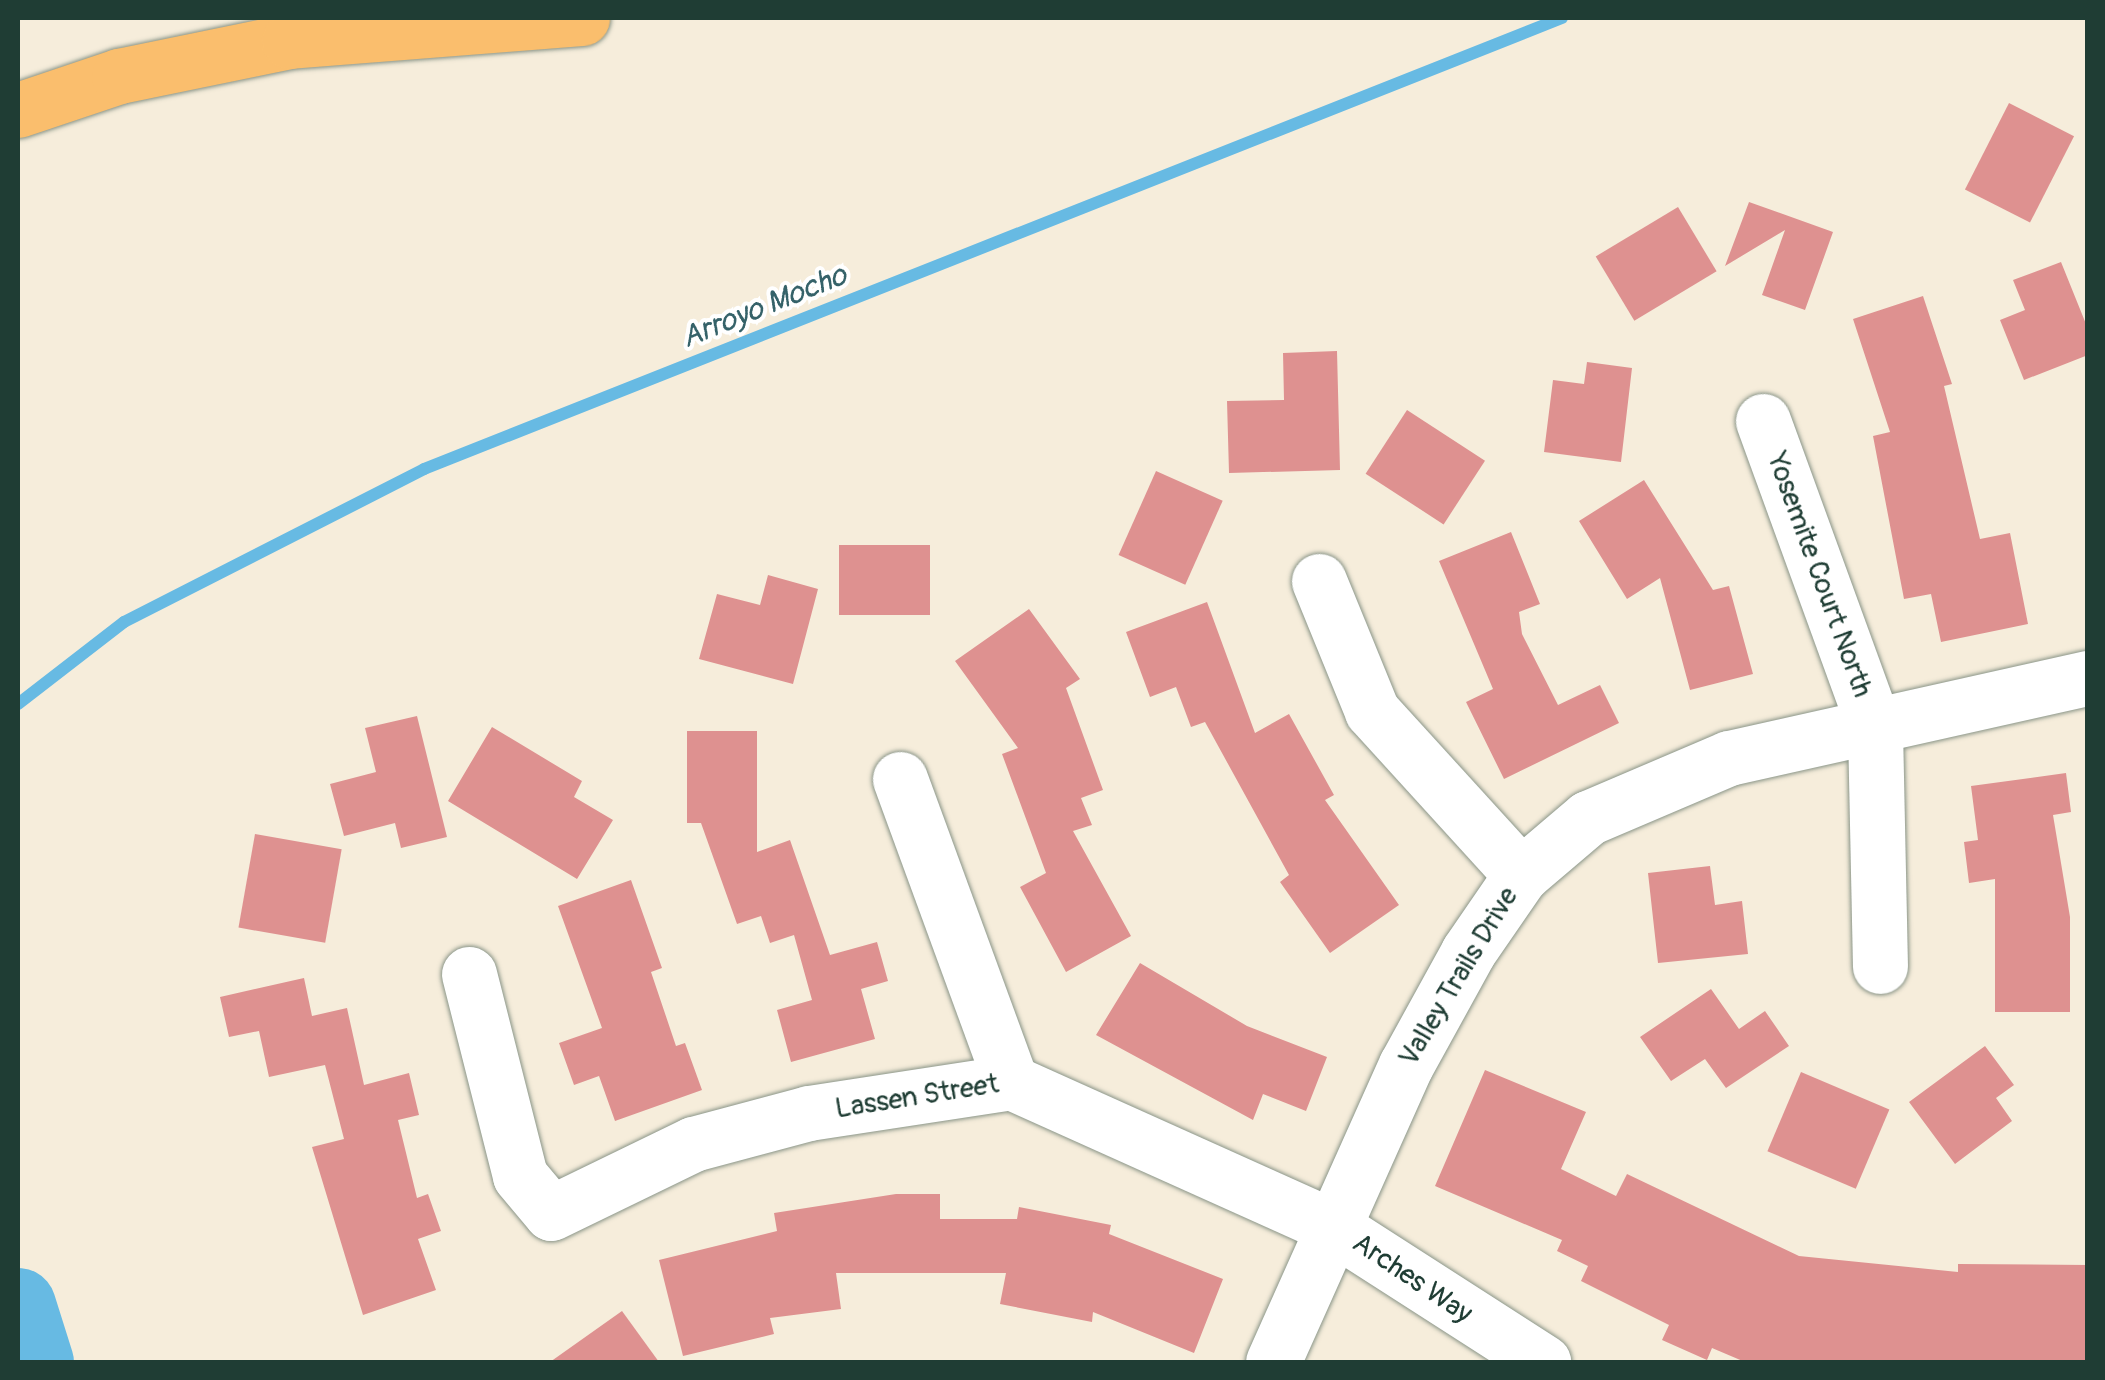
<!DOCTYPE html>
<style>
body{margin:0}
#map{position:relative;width:2105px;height:1380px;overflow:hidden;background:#f6eddb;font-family:Pangolin,sans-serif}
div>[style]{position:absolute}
.stream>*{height:12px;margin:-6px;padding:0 6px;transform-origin:6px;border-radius:6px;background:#67bae3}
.river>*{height:75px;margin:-37.5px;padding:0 37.5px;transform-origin:37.5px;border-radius:37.5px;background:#67bae3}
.building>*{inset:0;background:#de9190;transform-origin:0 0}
.roads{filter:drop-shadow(0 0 2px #8a9588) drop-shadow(0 0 2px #8a9588)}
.minor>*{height:55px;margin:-27.5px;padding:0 27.5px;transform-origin:27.5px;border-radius:27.5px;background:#fff}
.major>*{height:55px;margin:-27.5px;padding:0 27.5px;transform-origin:27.5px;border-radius:27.5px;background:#fabe6d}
span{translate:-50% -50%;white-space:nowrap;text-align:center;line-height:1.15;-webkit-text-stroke:8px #fff;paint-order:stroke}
.street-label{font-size:28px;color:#1f3d34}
.water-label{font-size:30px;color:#356269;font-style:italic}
.frame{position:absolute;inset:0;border:20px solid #1f3d34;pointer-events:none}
</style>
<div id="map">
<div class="stream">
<i style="left:18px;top:704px;width:134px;rotate:-37.7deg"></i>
<i style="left:124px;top:622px;width:337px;rotate:-27deg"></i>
<i style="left:424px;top:469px;width:1224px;rotate:-21.62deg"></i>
</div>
<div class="river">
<i style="left:18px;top:1305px;width:60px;rotate:72.5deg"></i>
</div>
<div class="building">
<i style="left:2009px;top:103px;width:73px;height:97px;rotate:27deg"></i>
<i style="clip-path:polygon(1749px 202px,1833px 232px,1805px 310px,1762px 295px,1785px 230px,1725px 266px)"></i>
<i style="left:1678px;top:207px;width:75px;height:96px;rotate:59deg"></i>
<i style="clip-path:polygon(2061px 262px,2088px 329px,2088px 355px,2024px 380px,2000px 320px,2025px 310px,2013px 280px)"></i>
<i style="clip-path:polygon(1923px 296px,1952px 384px,1944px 386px,1980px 539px,2010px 533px,2028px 624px,1941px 642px,1931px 594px,1904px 599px,1873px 436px,1890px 432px,1853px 319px)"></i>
<i style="clip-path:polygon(1337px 351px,1340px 470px,1229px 473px,1227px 401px,1284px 400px,1283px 353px)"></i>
<i style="clip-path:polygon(1587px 362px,1632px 368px,1621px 462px,1544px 452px,1553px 380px,1584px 384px)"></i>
<i style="left:1407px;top:410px;width:93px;height:76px;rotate:33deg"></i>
<i style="left:1156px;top:471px;width:73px;height:92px;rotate:24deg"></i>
<i style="clip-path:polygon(1644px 480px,1713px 590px,1729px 586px,1753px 674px,1690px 690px,1660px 578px,1627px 599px,1579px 521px)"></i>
<i style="clip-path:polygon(1511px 532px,1540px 604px,1519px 612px,1522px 634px,1558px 705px,1600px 685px,1619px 723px,1504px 779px,1466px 702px,1493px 689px,1439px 561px)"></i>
<i style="left:839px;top:545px;width:91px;height:70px"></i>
<i style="clip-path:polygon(768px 575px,818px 589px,793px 684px,699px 659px,717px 594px,760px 605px)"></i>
<i style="clip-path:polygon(1207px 602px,1255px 733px,1289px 714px,1334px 795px,1325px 800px,1399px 905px,1330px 953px,1280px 882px,1289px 875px,1205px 722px,1191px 727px,1176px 687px,1150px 697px,1126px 632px)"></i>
<i style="clip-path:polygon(1029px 609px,1080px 679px,1066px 688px,1103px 790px,1081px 798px,1092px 825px,1073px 831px,1131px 936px,1066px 972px,1020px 887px,1046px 873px,1002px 754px,1018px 748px,955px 661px)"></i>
<i style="clip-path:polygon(417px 716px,447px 837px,401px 848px,395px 823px,344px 836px,330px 784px,376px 772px,365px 728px)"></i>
<i style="clip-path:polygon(492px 727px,582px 781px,574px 797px,613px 820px,577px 879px,448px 801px)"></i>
<i style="clip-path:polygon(687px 731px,757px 731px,757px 852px,790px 840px,830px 955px,877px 942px,888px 981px,861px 989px,875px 1039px,791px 1062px,777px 1010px,812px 1000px,794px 935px,770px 943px,761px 916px,737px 924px,701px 823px,687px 823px)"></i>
<i style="clip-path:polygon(2066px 773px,2071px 812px,2053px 815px,2070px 917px,2070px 1012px,1995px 1012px,1995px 879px,1969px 883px,1964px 842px,1978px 840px,1971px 786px)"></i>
<i style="left:255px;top:834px;width:88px;height:95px;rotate:10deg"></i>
<i style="clip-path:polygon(1710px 866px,1715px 905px,1742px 901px,1748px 954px,1658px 963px,1648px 873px)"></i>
<i style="clip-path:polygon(631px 880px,662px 968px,651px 972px,676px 1046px,685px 1043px,702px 1090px,615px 1121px,599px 1076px,574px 1085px,559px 1043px,602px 1028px,558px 906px)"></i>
<i style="clip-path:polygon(1140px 963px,1247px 1026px,1327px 1057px,1306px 1111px,1263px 1094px,1253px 1120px,1096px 1035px)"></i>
<i style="clip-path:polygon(304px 978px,312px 1016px,347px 1008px,364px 1085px,409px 1073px,419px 1115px,398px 1120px,417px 1198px,428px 1194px,441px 1231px,418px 1239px,436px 1290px,363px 1315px,312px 1147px,344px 1139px,325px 1065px,269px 1077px,259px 1031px,229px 1037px,220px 997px)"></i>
<i style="clip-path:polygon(1711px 989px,1739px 1029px,1765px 1011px,1789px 1046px,1726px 1088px,1705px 1059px,1671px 1081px,1640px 1037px)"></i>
<i style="clip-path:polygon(1985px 1046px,2014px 1085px,1996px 1098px,2012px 1121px,1955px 1164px,1909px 1102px)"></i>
<i style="clip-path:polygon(1485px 1070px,1586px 1112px,1561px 1169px,1616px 1196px,1627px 1174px,1799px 1256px,1958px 1272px,1958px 1264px,2088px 1265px,2088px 1362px,1745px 1362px,1712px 1348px,1707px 1360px,1662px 1340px,1669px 1325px,1581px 1281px,1588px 1266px,1557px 1251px,1562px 1240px,1435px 1186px)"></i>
<i style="left:1801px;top:1072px;width:96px;height:86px;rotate:23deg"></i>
<i style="clip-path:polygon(896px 1194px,940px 1194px,940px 1219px,1017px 1219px,1019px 1207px,1111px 1225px,1109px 1234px,1223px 1279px,1194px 1353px,1093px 1312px,1092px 1322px,1000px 1304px,1006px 1273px,836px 1273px,841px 1309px,770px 1318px,774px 1334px,683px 1356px,659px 1260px,777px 1231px,774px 1213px)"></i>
<i style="clip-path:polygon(622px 1311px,659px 1362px,550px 1362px)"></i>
</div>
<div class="roads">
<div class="minor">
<i style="left:1763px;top:421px;width:328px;rotate:70deg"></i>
<i style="left:1875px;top:729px;width:237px;rotate:88.8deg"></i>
<i style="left:1319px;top:581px;width:140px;rotate:67.8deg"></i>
<i style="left:1372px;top:711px;width:222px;rotate:47.7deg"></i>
<i style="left:900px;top:779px;width:323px;rotate:69.9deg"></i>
<i style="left:469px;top:974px;width:208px;rotate:75.8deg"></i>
<i style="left:520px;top:1176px;width:48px;rotate:50deg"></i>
<i style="left:551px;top:1213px;width:158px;rotate:-25.9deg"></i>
<i style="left:693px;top:1144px;width:120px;rotate:-15deg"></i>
<i style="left:809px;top:1113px;width:204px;rotate:-8.7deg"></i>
<i style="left:1011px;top:1082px;width:353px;rotate:24.2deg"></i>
<i style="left:1333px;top:1227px;width:250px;rotate:32.7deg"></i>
<i style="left:1273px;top:1362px;width:325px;rotate:-65.9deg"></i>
<i style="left:1406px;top:1065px;width:129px;rotate:-61.2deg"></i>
<i style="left:1468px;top:952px;width:93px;rotate:-55.5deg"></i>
<i style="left:1521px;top:875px;width:88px;rotate:-40.4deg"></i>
<i style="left:1588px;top:818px;width:153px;rotate:-23.1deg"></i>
<i style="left:1729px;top:758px;width:368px;rotate:-12.6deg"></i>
</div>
<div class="major">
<i style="left:18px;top:110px;width:107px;rotate:-18.6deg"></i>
<i style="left:119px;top:76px;width:174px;rotate:-11.6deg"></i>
<i style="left:289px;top:41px;width:294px;rotate:-4.5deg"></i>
</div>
</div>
<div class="street-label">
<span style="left:1819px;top:575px;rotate:70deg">Yosemite Court North</span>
<span style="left:1459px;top:977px;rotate:-59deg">Valley Trails Drive</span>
<span style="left:917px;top:1097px;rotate:-9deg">Lassen Street</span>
<span style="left:1412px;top:1279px;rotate:34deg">Arches Way</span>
</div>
<div class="water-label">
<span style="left:764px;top:307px;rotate:-22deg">Arroyo Mocho</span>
</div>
<div class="frame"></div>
</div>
